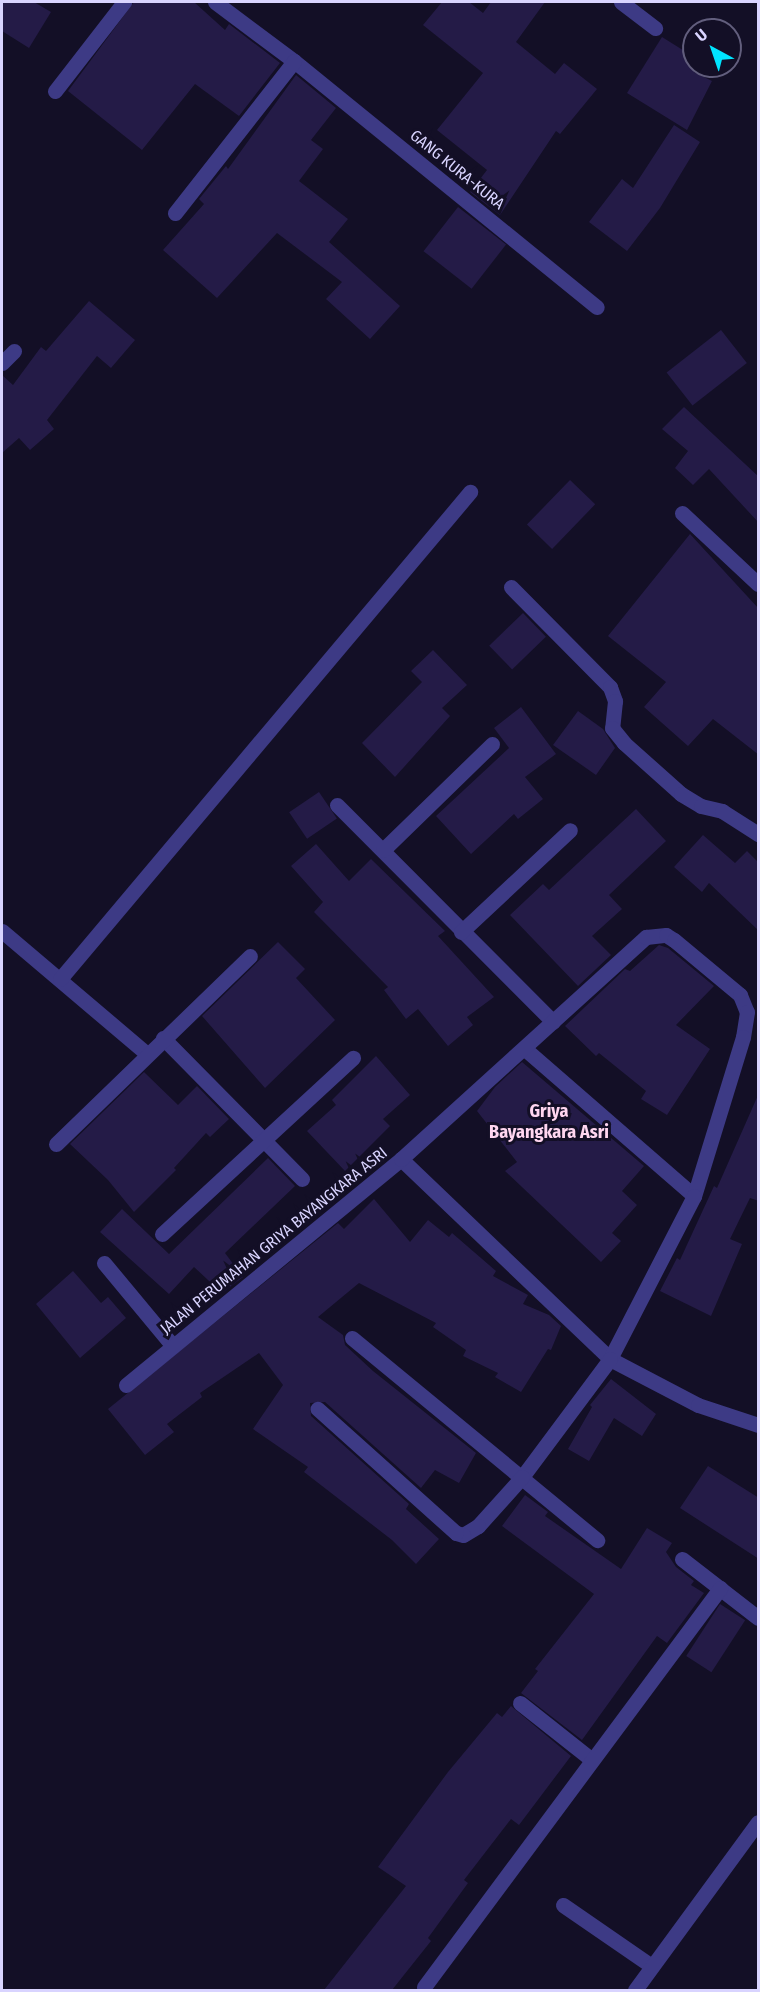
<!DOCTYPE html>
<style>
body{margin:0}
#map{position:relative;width:760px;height:1992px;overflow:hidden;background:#130f26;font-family:"Fira Sans Condensed",sans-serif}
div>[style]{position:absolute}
.building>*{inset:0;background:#241b47;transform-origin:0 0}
.lane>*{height:15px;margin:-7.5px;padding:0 7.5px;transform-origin:7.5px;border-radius:7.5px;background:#3d3a85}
.street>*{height:15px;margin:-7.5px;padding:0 7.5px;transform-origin:7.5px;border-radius:7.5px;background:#3d3a85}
span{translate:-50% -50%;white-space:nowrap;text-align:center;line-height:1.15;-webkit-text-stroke:6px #130f26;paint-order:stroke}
.street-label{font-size:16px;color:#d9d4ff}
.neighbourhood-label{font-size:18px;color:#ffd6f0;font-weight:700}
.frame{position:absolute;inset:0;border:3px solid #d9d4ff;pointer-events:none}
.north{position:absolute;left:682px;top:18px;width:60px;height:60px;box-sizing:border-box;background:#130f26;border:2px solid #625e7d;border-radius:50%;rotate:320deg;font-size:16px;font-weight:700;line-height:24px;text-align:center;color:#d9d4ff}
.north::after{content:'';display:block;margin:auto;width:21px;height:27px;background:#00e5ff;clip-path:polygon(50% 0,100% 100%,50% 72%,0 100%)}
</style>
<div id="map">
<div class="building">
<i style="clip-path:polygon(2px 2px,34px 2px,51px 12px,29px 48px,2px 31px)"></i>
<i style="clip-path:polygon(134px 2px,194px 2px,225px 30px,229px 24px,280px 63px,239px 116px,195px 84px,142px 150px,68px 91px)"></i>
<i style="clip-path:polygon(442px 2px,469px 2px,483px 13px,491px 2px,545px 2px,516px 42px,555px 74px,564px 63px,597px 89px,560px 134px,556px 131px,500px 215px,470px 192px,487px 170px,437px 130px,483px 73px,423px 25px)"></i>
<i style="clip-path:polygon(662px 37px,694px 57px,694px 72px,712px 81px,687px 130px,627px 93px)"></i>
<i style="clip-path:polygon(296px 75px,336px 108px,311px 140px,323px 149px,299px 181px,348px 219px,329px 242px,400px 306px,370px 339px,326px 299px,342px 282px,277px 233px,217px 298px,163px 250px,204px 204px,199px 199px,226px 166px,228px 169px)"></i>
<i style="clip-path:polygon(674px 125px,700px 142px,660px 208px,627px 251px,589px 222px,622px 179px,633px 188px)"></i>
<i style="left:458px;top:207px;width:61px;height:56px;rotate:38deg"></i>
<i style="clip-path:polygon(89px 301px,135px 340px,111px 368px,97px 356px,47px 420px,54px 429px,30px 450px,19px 438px,2px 453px,2px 375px,13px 385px,41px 347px,46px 351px)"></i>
<i style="left:721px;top:330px;width:42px;height:69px;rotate:52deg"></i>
<i style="clip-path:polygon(684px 407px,759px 477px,759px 523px,709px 469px,693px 485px,675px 468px,688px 451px,662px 429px)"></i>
<i style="left:570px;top:480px;width:35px;height:62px;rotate:44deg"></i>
<i style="clip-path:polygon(690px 534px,759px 609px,759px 755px,713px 719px,688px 746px,644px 707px,666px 682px,608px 636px)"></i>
<i style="left:523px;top:613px;width:33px;height:47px;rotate:46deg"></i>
<i style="clip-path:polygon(433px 650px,467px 685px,442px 708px,450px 716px,395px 777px,362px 743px,422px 682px,411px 671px)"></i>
<i style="clip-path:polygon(521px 707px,556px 754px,525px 777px,543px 799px,518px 819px,514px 814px,471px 854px,436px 816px,509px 748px,494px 728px)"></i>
<i style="clip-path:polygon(578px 711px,603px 729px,615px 748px,596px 775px,553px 745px)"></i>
<i style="left:319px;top:792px;width:32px;height:36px;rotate:56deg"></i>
<i style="clip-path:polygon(636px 809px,666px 841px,609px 895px,622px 909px,592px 936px,611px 955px,578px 986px,510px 915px,543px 884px,549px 890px)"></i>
<i style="clip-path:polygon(703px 835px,735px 863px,747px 851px,759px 863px,759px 931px,709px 883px,702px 892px,674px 867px)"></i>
<i style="clip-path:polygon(316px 844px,349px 881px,371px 859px,445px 931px,438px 936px,494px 997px,467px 1017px,473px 1025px,448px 1046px,418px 1009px,406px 1019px,384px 990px,388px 987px,314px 912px,323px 902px,291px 866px)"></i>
<i style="clip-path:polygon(278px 942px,305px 969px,296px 978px,335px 1020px,265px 1088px,202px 1016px)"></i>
<i style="clip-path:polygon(659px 945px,668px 948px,714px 986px,676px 1025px,710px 1049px,667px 1115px,641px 1099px,646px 1091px,599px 1053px,596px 1056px,565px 1026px,625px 969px,630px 971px)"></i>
<i style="clip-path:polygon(376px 1056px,410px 1095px,383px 1119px,390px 1126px,345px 1171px,307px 1131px,336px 1105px,332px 1100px)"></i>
<i style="clip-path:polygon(522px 1062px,644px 1166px,622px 1191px,637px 1205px,612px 1233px,621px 1241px,601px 1262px,505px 1171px,517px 1162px,477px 1111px,495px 1087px)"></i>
<i style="clip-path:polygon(144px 1072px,178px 1105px,197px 1086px,229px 1119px,210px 1137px,206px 1133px,174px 1168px,176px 1170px,134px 1212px,108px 1180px,70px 1144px)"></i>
<i style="clip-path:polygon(759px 1093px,759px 1201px,750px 1198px,730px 1239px,742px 1244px,711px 1316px,660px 1291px,677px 1258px,680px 1260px,714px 1186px,717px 1188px)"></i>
<i style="clip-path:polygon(268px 1158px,295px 1186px,225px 1253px,243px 1277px,222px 1293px,194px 1267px,169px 1294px,100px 1232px,122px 1209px,169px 1254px)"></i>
<i style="clip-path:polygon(374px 1199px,410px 1242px,428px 1220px,449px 1237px,452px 1233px,496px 1271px,493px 1276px,528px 1295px,523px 1304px,549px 1315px,561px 1326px,551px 1350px,548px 1349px,521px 1392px,495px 1377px,498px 1373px,463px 1356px,466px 1350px,433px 1327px,436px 1323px,359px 1283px,318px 1317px,343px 1335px,345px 1345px,373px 1371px,476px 1453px,459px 1483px,435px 1470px,421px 1488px,325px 1402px,310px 1403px,311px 1416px,409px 1504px,406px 1509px,439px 1539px,416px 1564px,392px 1540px,304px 1472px,308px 1467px,253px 1429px,283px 1385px,259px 1353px,200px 1393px,202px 1397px,167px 1424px,174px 1432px,145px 1455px,108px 1409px,338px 1223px,344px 1229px)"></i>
<i style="clip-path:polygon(73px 1271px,101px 1303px,108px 1297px,126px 1318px,80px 1358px,36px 1304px)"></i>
<i style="clip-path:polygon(611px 1379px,656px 1414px,642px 1436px,614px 1418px,589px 1461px,568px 1449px,592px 1407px,590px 1405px)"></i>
<i style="clip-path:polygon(708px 1466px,759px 1498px,759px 1559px,680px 1508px)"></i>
<i style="clip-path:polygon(525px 1495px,548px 1512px,545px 1516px,621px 1569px,647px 1528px,672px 1543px,666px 1552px,676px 1567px,694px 1581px,691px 1585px,704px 1593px,667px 1643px,657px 1636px,582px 1740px,521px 1693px,538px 1671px,535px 1669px,594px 1594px,502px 1526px)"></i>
<i style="left:720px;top:1604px;width:30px;height:62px;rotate:33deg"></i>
<i style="clip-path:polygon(511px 1706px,571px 1756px,519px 1825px,511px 1819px,464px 1880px,468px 1883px,428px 1938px,431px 1941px,392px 1990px,324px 1990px,406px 1886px,378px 1867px,448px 1772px,497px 1713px,502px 1717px)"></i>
</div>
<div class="lane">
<i style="left:682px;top:1559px;width:96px;rotate:37.8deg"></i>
<i style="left:520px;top:1703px;width:90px;rotate:38.3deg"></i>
<i style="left:563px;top:1905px;width:106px;rotate:34.6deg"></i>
<i style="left:424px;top:1987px;width:497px;rotate:-53.4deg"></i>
<i style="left:635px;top:1990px;width:208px;rotate:-53.8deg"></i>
</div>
<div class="street">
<i style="left:215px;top:2px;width:99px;rotate:36.8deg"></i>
<i style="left:294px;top:61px;width:390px;rotate:39.1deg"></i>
<i style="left:621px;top:2px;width:43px;rotate:37.4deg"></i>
<i style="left:55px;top:91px;width:113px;rotate:-52.2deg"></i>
<i style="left:175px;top:213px;width:193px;rotate:-51.9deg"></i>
<i style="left:2px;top:363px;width:17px;rotate:-45deg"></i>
<i style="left:682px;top:513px;width:104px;rotate:43.1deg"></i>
<i style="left:511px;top:587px;width:141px;rotate:45.3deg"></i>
<i style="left:610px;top:687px;width:15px;rotate:70deg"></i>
<i style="left:615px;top:701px;width:27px;rotate:96deg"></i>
<i style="left:612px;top:728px;width:19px;rotate:51deg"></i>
<i style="left:624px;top:743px;width:76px;rotate:41.8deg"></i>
<i style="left:681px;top:794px;width:23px;rotate:31deg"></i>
<i style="left:701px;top:806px;width:22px;rotate:13deg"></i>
<i style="left:722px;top:811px;width:43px;rotate:32.6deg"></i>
<i style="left:337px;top:805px;width:306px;rotate:45.1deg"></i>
<i style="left:383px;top:850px;width:152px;rotate:-44.2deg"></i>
<i style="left:2px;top:931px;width:190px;rotate:40.3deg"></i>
<i style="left:461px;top:932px;width:149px;rotate:-43.1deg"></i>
<i style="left:60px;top:979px;width:637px;rotate:-49.91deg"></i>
<i style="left:163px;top:1038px;width:198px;rotate:45.4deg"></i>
<i style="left:525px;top:1049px;width:224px;rotate:41deg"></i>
<i style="left:56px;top:1144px;width:270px;rotate:-44.1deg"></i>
<i style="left:401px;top:1159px;width:289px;rotate:43.7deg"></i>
<i style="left:610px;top:1359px;width:99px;rotate:27.6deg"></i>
<i style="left:698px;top:1405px;width:63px;rotate:18.4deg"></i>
<i style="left:162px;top:1234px;width:260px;rotate:-42.7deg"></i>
<i style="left:104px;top:1263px;width:108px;rotate:50.3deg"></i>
<i style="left:352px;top:1338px;width:318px;rotate:39.5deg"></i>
<i style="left:126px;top:1385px;width:356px;rotate:-39.4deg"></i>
<i style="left:401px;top:1159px;width:331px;rotate:-42.2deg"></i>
<i style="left:646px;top:937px;width:20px;rotate:-6deg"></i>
<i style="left:666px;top:935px;width:9px;rotate:32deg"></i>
<i style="left:674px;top:940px;width:86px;rotate:39.8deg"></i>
<i style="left:740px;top:995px;width:18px;rotate:68deg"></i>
<i style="left:747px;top:1012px;width:25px;rotate:99deg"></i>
<i style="left:743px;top:1037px;width:166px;rotate:107.1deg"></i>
<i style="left:694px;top:1196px;width:183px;rotate:117.3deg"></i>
<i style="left:610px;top:1359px;width:147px;rotate:126.7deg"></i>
<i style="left:522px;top:1477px;width:66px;rotate:131.9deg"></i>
<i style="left:478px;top:1526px;width:17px;rotate:149deg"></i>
<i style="left:463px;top:1535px;width:7px;rotate:-164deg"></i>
<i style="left:456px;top:1533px;width:186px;rotate:-138.1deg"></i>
</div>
<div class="street-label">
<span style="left:457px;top:170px;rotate:39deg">GANG KURA-KURA</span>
<span style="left:274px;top:1241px;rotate:-39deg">JALAN PERUMAHAN GRIYA BAYANGKARA ASRI</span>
</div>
<div class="neighbourhood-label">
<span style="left:549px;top:1122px">Griya<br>Bayangkara Asri</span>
</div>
<div class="frame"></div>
<div class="north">U</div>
</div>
